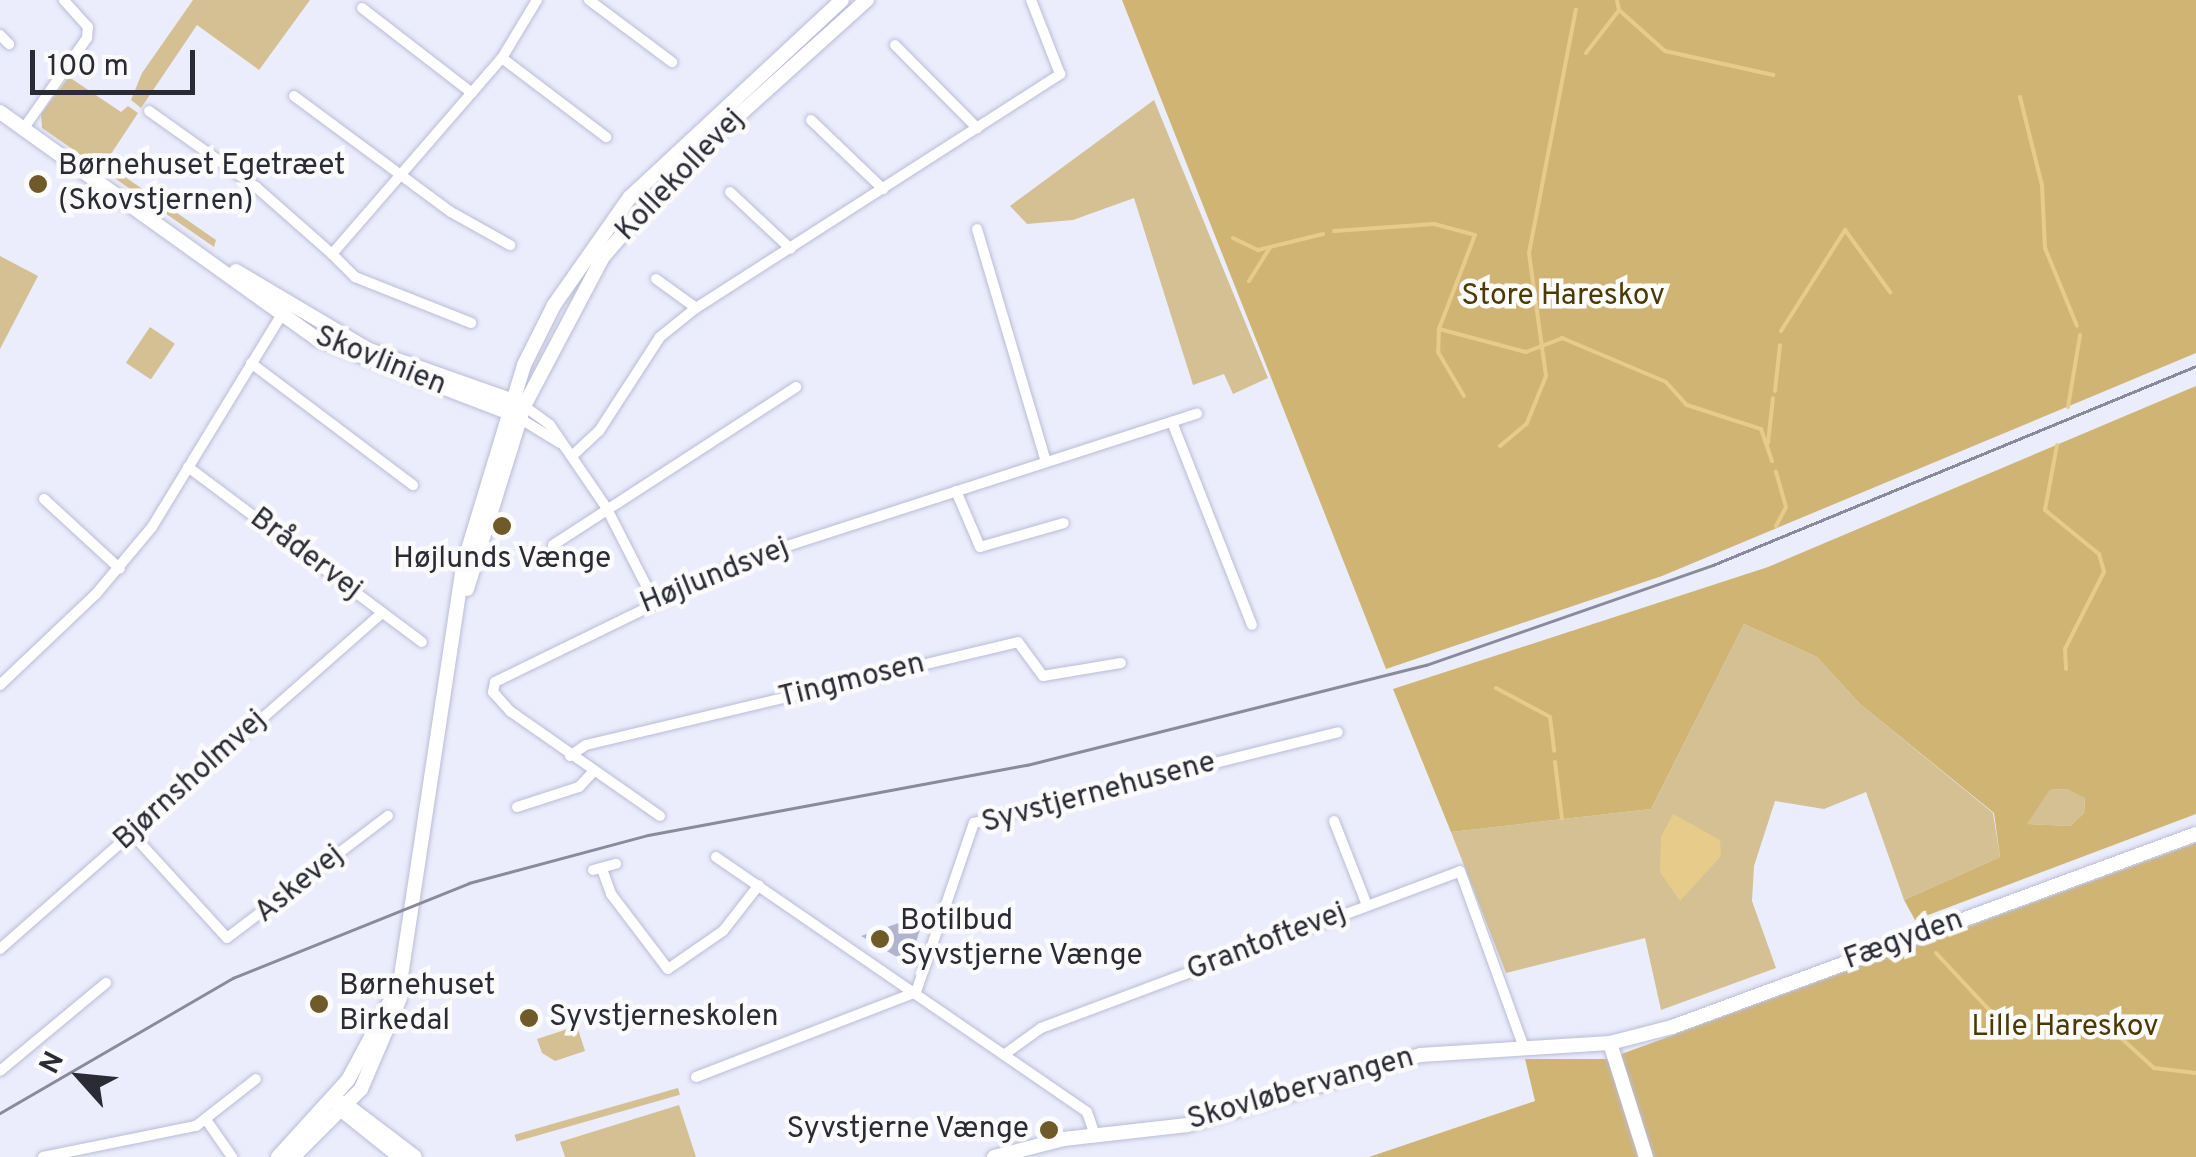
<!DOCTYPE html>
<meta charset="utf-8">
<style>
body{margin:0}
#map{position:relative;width:2196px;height:1157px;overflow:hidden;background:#ebedfc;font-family:Overpass,sans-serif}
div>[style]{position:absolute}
.green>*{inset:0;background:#d4c092;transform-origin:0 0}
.forest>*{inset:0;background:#d0b473}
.water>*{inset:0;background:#e7cb8a}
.stream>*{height:4px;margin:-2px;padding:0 2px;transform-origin:2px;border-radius:2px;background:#e7cb8a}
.building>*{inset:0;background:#b2b4cd}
.roads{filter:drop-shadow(0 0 2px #babcd5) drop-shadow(0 0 2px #babcd5)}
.street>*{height:10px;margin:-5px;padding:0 5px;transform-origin:5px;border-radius:5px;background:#fff}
.secondary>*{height:14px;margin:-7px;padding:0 7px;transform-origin:7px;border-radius:7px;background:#fff}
.tram>*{height:2.5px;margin:-1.25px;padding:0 1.25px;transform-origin:1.25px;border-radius:1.25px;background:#8a8b98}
.dots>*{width:28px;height:28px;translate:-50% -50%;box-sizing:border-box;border:5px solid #fbfbfb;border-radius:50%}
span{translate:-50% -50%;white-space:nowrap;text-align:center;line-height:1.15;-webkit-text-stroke:9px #fbfbfb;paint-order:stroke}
.poi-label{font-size:30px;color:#2a2b35}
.left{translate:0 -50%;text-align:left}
.right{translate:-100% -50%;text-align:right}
.street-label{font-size:30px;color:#2a2b35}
.park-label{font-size:30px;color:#4d3a03}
.north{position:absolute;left:30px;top:1027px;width:100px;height:100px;-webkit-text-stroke:8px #fbfbfb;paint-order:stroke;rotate:297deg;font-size:28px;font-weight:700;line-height:40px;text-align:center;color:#2a2b35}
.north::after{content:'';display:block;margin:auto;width:35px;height:45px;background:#2a2b35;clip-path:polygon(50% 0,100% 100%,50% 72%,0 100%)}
.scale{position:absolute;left:30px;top:50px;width:165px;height:45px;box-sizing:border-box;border:5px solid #2a2b35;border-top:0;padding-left:12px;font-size:30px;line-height:35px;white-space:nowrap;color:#2a2b35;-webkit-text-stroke:8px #fbfbfb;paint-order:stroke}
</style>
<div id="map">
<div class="green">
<i style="clip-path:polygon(193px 0,310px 0,259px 70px,197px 25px,141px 108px,131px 100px,142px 73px)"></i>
<i style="clip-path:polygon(69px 77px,121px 112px,128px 106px,138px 113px,105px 163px,216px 240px,214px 247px,42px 128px,41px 114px)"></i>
<i style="clip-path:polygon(1154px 100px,1268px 378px,1233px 394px,1224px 374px,1193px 385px,1134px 198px,1073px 220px,1027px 224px,1010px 206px)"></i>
<i style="clip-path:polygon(0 256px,38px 276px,0 349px)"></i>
<i style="left:150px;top:327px;width:30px;height:43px;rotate:34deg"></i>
<i style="clip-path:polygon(1744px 624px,1817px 657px,1860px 704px,1993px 813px,2000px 857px,1904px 900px,1866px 792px,1824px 809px,1775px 801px,1754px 866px,1752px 901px,1776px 968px,1661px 1010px,1645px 938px,1506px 973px,1451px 832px,1651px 809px)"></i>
<i style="clip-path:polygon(2067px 789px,2085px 797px,2084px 813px,2070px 826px,2026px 824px,2050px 790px)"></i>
<i style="clip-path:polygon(577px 1026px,585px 1051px,555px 1061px,542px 1053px,537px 1039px)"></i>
<i style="left:678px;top:1088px;width:7px;height:170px;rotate:74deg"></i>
<i style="clip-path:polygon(679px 1105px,696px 1157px,565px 1157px,560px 1142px)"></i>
</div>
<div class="forest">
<i style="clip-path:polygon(1122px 0,2196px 0,2196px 353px,1662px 576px,1386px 669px)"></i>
<i style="clip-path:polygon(evenodd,2196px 386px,2196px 814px,1915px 920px,1904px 900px,2000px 857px,1994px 813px,1860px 704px,1817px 657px,1744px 624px,1651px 809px,1451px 832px,1393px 689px,1768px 567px,2196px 386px,2067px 789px,2085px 798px,2084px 813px,2070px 826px,2027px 824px,2050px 790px,2067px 789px)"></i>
<i style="clip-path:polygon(2196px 843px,2196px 1157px,1369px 1157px,1535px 1101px,1525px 1059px,1608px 1059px)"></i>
</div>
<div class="water">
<i style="clip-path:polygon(1673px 814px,1720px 840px,1721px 856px,1680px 901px,1660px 872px,1661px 837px)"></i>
</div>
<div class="stream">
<i style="left:1617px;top:0;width:10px;rotate:79deg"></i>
<i style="left:1619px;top:10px;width:62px;rotate:41.7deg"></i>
<i style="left:1665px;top:51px;width:111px;rotate:12.5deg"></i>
<i style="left:1586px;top:53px;width:54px;rotate:-52.5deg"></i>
<i style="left:2020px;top:97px;width:91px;rotate:76deg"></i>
<i style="left:2042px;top:185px;width:63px;rotate:87.3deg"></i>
<i style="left:2045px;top:248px;width:84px;rotate:67.7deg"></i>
<i style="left:1334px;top:231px;width:100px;rotate:-4deg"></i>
<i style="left:1434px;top:224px;width:42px;rotate:15deg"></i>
<i style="left:1475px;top:235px;width:101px;rotate:111deg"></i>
<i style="left:1439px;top:329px;width:90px;rotate:14.8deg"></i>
<i style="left:1526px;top:352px;width:39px;rotate:-21deg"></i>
<i style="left:1562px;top:338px;width:113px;rotate:22.9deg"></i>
<i style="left:1666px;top:382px;width:31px;rotate:48deg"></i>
<i style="left:1687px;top:405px;width:78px;rotate:18deg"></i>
<i style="left:1761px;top:429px;width:34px;rotate:71deg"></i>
<i style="left:1233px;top:238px;width:28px;rotate:26deg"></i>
<i style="left:1258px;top:250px;width:67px;rotate:-13.8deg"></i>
<i style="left:1249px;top:281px;width:40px;rotate:-58deg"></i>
<i style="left:1439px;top:329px;width:23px;rotate:92deg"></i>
<i style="left:1438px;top:352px;width:51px;rotate:59.4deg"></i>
<i style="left:1781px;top:331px;width:120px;rotate:-57.6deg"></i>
<i style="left:1845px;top:230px;width:77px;rotate:54deg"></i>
<i style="left:1775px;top:391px;width:46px;rotate:-83.8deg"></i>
<i style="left:2068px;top:407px;width:73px;rotate:-80.5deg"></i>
<i style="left:1768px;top:443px;width:45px;rotate:-83.7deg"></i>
<i style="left:2057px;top:445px;width:66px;rotate:100.5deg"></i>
<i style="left:2045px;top:510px;width:70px;rotate:39.2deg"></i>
<i style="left:2099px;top:554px;width:19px;rotate:74deg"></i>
<i style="left:2104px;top:572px;width:86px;rotate:116.9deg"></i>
<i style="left:2065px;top:649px;width:20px;rotate:87deg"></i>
<i style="left:1500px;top:446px;width:35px;rotate:-40deg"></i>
<i style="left:1527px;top:423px;width:51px;rotate:-68deg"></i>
<i style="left:1546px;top:376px;width:124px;rotate:-97.9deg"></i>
<i style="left:1529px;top:253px;width:248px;rotate:-79.1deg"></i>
<i style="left:1776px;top:526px;width:21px;rotate:-62deg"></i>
<i style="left:1786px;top:507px;width:37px;rotate:-106deg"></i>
<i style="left:1496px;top:688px;width:61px;rotate:28.2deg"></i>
<i style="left:1550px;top:717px;width:34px;rotate:83deg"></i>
<i style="left:1555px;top:762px;width:57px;rotate:83deg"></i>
<i style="left:1936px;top:953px;width:82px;rotate:47deg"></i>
<i style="left:1992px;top:1013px;width:26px;rotate:16deg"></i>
<i style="left:2031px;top:1022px;width:91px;rotate:10.1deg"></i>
<i style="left:2121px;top:1038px;width:45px;rotate:42.3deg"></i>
<i style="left:2154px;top:1068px;width:42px;rotate:6.8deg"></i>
</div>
<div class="building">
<i style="clip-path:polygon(925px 914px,909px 964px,861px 936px)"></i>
</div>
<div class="roads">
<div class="street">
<i style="left:589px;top:0;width:104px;rotate:36.8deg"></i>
<i style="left:362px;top:8px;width:139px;rotate:37.7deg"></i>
<i style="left:0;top:35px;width:13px;rotate:45deg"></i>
<i style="left:895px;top:45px;width:117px;rotate:45.3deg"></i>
<i style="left:502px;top:58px;width:131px;rotate:37.2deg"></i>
<i style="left:294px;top:96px;width:195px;rotate:36.5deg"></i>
<i style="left:451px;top:212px;width:68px;rotate:29.2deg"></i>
<i style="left:149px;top:111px;width:131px;rotate:35.4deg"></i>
<i style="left:256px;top:187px;width:101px;rotate:41.4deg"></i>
<i style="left:332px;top:254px;width:259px;rotate:-49.1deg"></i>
<i style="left:502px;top:58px;width:68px;rotate:-58.9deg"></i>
<i style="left:811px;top:120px;width:100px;rotate:43.8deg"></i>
<i style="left:24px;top:128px;width:110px;rotate:-55deg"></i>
<i style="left:87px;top:38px;width:11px;rotate:-85deg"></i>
<i style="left:88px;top:27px;width:36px;rotate:-132deg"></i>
<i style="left:730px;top:192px;width:83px;rotate:43.1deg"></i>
<i style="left:977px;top:229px;width:243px;rotate:73.5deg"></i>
<i style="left:332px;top:254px;width:33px;rotate:45deg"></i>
<i style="left:355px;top:277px;width:125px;rotate:21.6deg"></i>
<i style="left:656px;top:279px;width:49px;rotate:35.9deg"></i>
<i style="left:251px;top:363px;width:203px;rotate:37deg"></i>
<i style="left:524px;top:406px;width:32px;rotate:36deg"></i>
<i style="left:550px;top:425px;width:99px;rotate:55.7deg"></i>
<i style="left:606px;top:507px;width:103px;rotate:62.9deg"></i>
<i style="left:519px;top:418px;width:48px;rotate:31.4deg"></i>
<i style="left:1172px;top:422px;width:218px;rotate:68.5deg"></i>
<i style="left:572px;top:456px;width:37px;rotate:-43deg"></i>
<i style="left:599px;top:431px;width:112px;rotate:-57deg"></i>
<i style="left:660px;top:337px;width:46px;rotate:-38.9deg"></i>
<i style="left:696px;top:308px;width:433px;rotate:-32.7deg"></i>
<i style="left:1060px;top:74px;width:79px;rotate:-111.4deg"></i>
<i style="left:188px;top:467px;width:292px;rotate:36.8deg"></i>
<i style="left:956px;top:491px;width:61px;rotate:66.8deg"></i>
<i style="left:980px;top:547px;width:87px;rotate:-15.9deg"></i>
<i style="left:44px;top:499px;width:103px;rotate:42.6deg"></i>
<i style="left:553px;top:545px;width:290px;rotate:-33deg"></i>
<i style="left:0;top:685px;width:132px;rotate:-43.5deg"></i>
<i style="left:96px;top:594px;width:87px;rotate:-50.1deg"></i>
<i style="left:152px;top:527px;width:255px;rotate:-58.6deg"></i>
<i style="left:570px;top:756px;width:19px;rotate:-35deg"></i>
<i style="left:586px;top:745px;width:444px;rotate:-13.4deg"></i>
<i style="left:1018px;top:642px;width:42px;rotate:53.7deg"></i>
<i style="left:1043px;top:676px;width:79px;rotate:-9.5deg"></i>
<i style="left:517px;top:807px;width:65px;rotate:-17.9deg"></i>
<i style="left:579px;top:787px;width:21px;rotate:-47deg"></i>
<i style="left:660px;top:816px;width:183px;rotate:-145deg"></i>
<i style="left:510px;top:711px;width:25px;rotate:-132deg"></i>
<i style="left:493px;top:692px;width:10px;rotate:-79deg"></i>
<i style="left:495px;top:682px;width:280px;rotate:-26deg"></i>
<i style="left:747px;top:559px;width:473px;rotate:-17.9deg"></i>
<i style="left:1334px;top:821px;width:90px;rotate:68.6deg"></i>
<i style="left:133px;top:835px;width:139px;rotate:47.6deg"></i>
<i style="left:227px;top:938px;width:202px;rotate:-37.2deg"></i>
<i style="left:716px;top:857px;width:450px;rotate:34.5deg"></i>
<i style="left:1087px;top:1112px;width:24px;rotate:71deg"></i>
<i style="left:602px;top:869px;width:27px;rotate:70deg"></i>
<i style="left:611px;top:894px;width:94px;rotate:52.8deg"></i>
<i style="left:668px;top:969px;width:67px;rotate:-34.6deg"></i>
<i style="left:723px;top:931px;width:58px;rotate:-52deg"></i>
<i style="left:593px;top:870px;width:24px;rotate:-15deg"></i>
<i style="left:0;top:949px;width:509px;rotate:-41.33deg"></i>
<i style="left:1005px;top:1054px;width:44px;rotate:-35.8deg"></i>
<i style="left:1041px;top:1028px;width:447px;rotate:-20.5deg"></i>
<i style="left:1460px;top:871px;width:188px;rotate:70.1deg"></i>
<i style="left:0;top:1071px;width:138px;rotate:-39.7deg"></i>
<i style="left:696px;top:1077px;width:236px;rotate:-21.1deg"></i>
<i style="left:916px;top:992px;width:179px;rotate:-71.1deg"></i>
<i style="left:974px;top:823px;width:375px;rotate:-14deg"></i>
<i style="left:207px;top:1121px;width:44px;rotate:55.2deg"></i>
<i style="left:43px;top:1157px;width:156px;rotate:-11.5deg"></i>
<i style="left:196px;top:1126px;width:76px;rotate:-38.1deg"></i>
</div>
<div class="secondary">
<i style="left:0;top:112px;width:390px;rotate:35.6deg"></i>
<i style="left:317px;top:339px;width:207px;rotate:21deg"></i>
<i style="left:236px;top:271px;width:155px;rotate:30.7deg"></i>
<i style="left:369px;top:350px;width:154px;rotate:19.4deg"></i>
<i style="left:467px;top:589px;width:192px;rotate:-72.7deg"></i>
<i style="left:524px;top:406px;width:169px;rotate:-62.1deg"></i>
<i style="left:603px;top:257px;width:116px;rotate:-49.2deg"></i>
<i style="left:679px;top:169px;width:253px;rotate:-42deg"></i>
<i style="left:1610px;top:1043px;width:120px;rotate:72.5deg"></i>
<i style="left:344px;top:1103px;width:89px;rotate:37.3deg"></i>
<i style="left:339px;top:1108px;width:78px;rotate:38.8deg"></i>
<i style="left:278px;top:1157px;width:104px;rotate:-47.7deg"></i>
<i style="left:348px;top:1080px;width:110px;rotate:-61.8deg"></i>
<i style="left:400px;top:983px;width:422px;rotate:-81.4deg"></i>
<i style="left:463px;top:566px;width:210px;rotate:-73.1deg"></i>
<i style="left:524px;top:365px;width:67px;rotate:-63.4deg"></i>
<i style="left:554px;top:305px;width:132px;rotate:-54.9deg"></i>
<i style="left:630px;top:197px;width:289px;rotate:-42.9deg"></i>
<i style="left:293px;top:1157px;width:96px;rotate:-45deg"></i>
<i style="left:361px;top:1089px;width:99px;rotate:-66.8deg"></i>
<i style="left:994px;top:1157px;width:72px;rotate:-14.4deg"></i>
<i style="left:1064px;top:1139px;width:124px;rotate:-6.5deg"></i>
<i style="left:1187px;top:1125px;width:243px;rotate:-16.7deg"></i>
<i style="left:1420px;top:1055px;width:190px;rotate:-3.6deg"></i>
<i style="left:1610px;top:1043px;width:64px;rotate:-14.5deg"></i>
<i style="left:1672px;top:1027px;width:558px;rotate:-20.22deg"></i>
</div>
</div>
<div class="tram">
<i style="left:0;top:1113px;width:269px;rotate:-30.1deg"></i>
<i style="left:233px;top:978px;width:254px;rotate:-21.9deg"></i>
<i style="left:469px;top:883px;width:185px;rotate:-15deg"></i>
<i style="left:648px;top:835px;width:385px;rotate:-10.5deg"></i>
<i style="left:1027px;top:765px;width:411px;rotate:-14.1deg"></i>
<i style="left:1426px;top:665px;width:304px;rotate:-19.2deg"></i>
<i style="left:1713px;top:565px;width:522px;rotate:-22.39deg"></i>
</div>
<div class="dots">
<i style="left:38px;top:184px;background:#6f5b2a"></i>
<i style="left:502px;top:526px;background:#6f5b2a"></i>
<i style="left:880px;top:939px;background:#6f5b2a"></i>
<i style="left:319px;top:1004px;background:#6f5b2a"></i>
<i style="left:529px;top:1018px;background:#6f5b2a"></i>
<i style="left:1049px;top:1130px;background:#6f5b2a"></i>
</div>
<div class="poi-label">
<span class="left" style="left:58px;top:184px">Børnehuset Egetræet<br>(Skovstjernen)</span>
<span style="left:502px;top:560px">Højlunds Vænge</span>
<span class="left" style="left:900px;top:939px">Botilbud<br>Syvstjerne Vænge</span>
<span class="left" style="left:339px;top:1004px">Børnehuset<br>Birkedal</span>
<span class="left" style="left:549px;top:1018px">Syvstjerneskolen</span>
<span class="right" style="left:1029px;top:1130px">Syvstjerne Vænge</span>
</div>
<div class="street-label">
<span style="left:681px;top:176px;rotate:-46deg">Kollekollevej</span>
<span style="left:380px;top:362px;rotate:22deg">Skovlinien</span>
<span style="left:305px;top:555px;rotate:37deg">Brådervej</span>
<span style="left:715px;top:577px;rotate:-22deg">Højlundsvej</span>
<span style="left:852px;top:682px;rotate:-14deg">Tingmosen</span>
<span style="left:191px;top:781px;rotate:-42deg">Bjørnsholmvej</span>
<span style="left:1099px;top:794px;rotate:-15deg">Syvstjernehusene</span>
<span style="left:300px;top:885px;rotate:-39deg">Askevej</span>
<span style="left:1904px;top:941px;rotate:-20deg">Fægyden</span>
<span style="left:1267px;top:943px;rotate:-21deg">Grantoftevej</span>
<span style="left:1301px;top:1090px;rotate:-16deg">Skovløbervangen</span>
</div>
<div class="park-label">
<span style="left:1563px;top:297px">Store Hareskov</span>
<span style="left:2065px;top:1028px">Lille Hareskov</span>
</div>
<div class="north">N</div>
<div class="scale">100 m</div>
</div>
